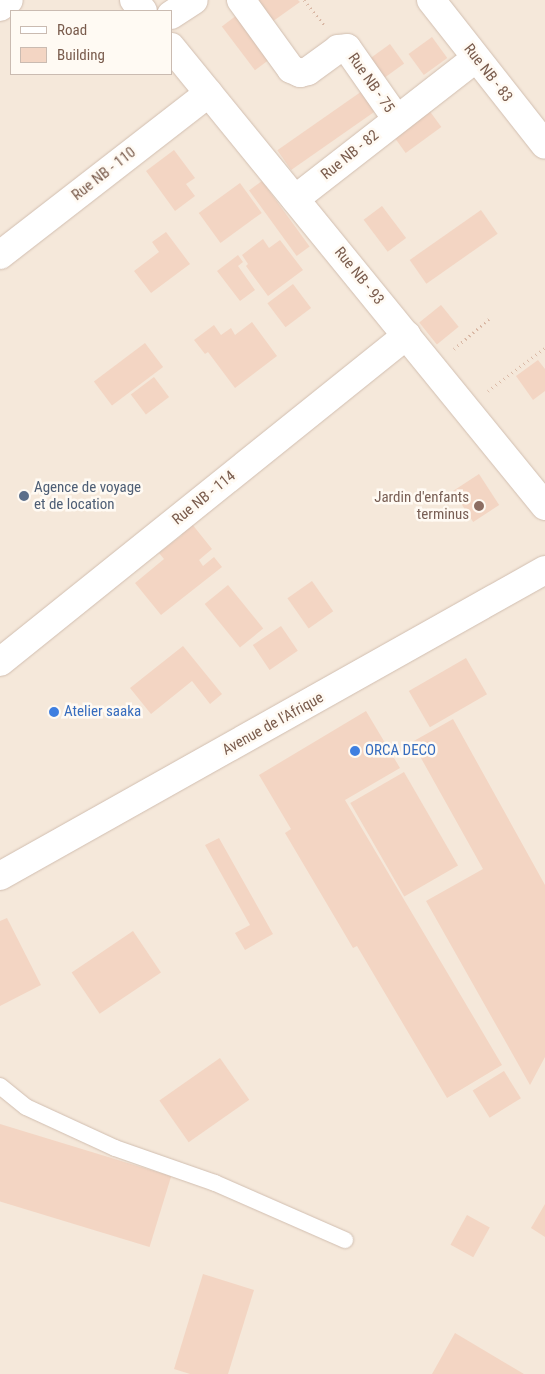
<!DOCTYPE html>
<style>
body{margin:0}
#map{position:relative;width:545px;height:1374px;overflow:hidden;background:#fdf6ec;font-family:"Roboto Condensed",sans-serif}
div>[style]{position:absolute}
.residential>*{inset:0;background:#f5e8da}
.building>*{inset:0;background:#f3d5c3;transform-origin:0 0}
.path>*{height:3px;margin-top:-1.5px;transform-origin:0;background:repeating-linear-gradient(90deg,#d9b8a5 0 1px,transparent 0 5px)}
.roads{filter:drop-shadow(0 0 1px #d1beb0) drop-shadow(0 0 1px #d1beb0)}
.lane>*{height:16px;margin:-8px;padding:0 8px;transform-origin:8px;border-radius:8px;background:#fff}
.street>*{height:28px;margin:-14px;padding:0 14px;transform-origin:14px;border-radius:14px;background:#fff}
.secondary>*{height:28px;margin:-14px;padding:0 14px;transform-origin:14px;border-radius:14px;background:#fff}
.dots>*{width:14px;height:14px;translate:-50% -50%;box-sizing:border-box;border:2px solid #fffaf3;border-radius:50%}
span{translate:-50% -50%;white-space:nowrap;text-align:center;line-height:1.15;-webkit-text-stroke:5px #fffaf3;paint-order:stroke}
.street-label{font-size:15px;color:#7a5c4d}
.service-label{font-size:15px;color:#4e5e75}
.left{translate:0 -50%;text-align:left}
.education-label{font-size:15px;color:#785e54}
.right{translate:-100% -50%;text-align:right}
.shop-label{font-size:15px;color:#366cbe}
.legend{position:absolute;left:10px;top:10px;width:162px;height:65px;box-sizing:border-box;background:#fffaf3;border:1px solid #cabbb1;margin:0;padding:6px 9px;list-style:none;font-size:15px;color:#7a5c4d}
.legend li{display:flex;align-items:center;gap:10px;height:25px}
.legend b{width:25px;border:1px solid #cabbb1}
</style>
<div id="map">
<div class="residential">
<i style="clip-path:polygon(evenodd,0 0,545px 0,545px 1374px,0 1374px,0 0,11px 11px,171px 11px,171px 74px,11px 74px,11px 11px)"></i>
</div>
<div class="building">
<i style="clip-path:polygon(259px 0,298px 0,300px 2px,269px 24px,254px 4px)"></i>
<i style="left:241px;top:12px;width:55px;height:24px;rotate:53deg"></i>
<i style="left:432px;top:37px;width:26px;height:29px;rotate:54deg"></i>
<i style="left:390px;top:44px;width:24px;height:26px;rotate:54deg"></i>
<i style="left:365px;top:89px;width:24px;height:107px;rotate:55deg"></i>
<i style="left:426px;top:106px;width:26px;height:44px;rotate:54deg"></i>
<i style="clip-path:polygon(174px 150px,195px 178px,186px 184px,195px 196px,175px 211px,146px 171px)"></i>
<i style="left:262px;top:181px;width:81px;height:16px;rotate:54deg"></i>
<i style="left:240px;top:183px;width:37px;height:51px;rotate:54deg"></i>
<i style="left:382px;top:206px;width:40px;height:23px;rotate:53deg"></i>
<i style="left:481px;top:210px;width:29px;height:87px;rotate:55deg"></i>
<i style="clip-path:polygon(166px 232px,190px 264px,151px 293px,134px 271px,159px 252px,152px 242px)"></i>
<i style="clip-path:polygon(263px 239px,269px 248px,280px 240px,303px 270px,268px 296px,246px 266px,248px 264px,242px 255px)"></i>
<i style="clip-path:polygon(238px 255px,243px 262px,238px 266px,255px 290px,240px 301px,217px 271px)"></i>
<i style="left:293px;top:284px;width:30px;height:32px;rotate:53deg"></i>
<i style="left:441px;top:305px;width:28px;height:28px;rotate:51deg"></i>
<i style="clip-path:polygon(252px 322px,277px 356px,235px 388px,208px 352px,205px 354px,194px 340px,214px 325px,221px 335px,231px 328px,235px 335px)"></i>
<i style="left:145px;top:343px;width:30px;height:64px;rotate:53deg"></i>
<i style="clip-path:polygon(538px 360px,545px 369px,545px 391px,533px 400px,516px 376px)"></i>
<i style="left:154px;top:377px;width:25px;height:29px;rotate:53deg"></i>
<i style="left:479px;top:474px;width:37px;height:31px;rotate:57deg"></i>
<i style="clip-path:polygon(188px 519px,212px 549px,199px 560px,203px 566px,214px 557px,222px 567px,161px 615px,135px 583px,164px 559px,159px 553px,182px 535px,177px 528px)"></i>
<i style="left:312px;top:581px;width:37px;height:30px;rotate:55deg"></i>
<i style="left:228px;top:585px;width:56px;height:30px;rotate:51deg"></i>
<i style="left:281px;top:626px;width:30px;height:34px;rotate:56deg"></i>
<i style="clip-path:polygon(183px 646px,222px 694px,210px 704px,192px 681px,151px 714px,130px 688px)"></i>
<i style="left:466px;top:658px;width:42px;height:66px;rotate:60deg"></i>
<i style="clip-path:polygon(366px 711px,400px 768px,345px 800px,502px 1065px,447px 1098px,357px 946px,353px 948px,285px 833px,291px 829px,259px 775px)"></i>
<i style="clip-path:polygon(453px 719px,545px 885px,545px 1057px,530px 1085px,426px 901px,483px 869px,412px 742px)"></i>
<i style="left:404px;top:772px;width:108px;height:62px;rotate:60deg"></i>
<i style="clip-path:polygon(219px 838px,273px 934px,245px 950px,235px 933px,250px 925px,205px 845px)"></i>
<i style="clip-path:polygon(7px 918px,41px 985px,0 1006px,0 921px)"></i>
<i style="left:133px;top:931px;width:50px;height:74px;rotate:56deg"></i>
<i style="left:220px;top:1058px;width:51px;height:74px;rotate:55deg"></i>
<i style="left:504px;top:1071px;width:32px;height:37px;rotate:58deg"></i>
<i style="left:0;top:1124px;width:179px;height:74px;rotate:17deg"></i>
<i style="clip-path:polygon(545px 1204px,545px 1237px,531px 1228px)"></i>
<i style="left:467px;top:1215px;width:26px;height:34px;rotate:29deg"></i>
<i style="clip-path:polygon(203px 1274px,254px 1290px,228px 1374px,190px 1374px,174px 1369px)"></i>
<i style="clip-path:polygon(455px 1333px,524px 1374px,432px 1374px)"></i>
</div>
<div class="path">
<i style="left:304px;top:0;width:32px;rotate:51deg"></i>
<i style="left:454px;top:349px;width:48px;rotate:-40.7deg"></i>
<i style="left:488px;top:391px;width:71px;rotate:-37deg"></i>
</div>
<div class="roads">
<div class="lane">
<i style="left:0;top:1086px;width:33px;rotate:39deg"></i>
<i style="left:26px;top:1107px;width:98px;rotate:24.7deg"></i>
<i style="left:115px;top:1148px;width:106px;rotate:19.3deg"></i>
<i style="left:215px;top:1183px;width:142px;rotate:23.7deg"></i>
</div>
<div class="street">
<i style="left:134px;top:0;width:14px;rotate:51deg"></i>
<i style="left:241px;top:0;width:85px;rotate:54.1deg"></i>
<i style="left:291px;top:69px;width:10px;rotate:24deg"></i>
<i style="left:300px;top:73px;width:8px;rotate:-14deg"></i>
<i style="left:308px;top:71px;width:37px;rotate:-36deg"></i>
<i style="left:338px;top:49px;width:9px;rotate:-6deg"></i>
<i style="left:347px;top:48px;width:85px;rotate:55deg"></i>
<i style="left:431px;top:0;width:184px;rotate:51.8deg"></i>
<i style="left:0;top:7px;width:11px;rotate:-38deg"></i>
<i style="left:171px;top:15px;width:27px;rotate:-33deg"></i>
<i style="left:171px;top:47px;width:592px;rotate:50.83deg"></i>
<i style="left:295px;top:199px;width:229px;rotate:-37.9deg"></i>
<i style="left:0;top:255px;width:264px;rotate:-37.8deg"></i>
<i style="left:0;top:662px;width:522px;rotate:-38.78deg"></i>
</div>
<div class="secondary">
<i style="left:0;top:876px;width:625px;rotate:-29.31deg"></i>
</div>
</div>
<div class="dots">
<i style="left:24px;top:496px;background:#5c6f8a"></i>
<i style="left:479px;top:506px;background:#8d6e63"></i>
<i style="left:54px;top:712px;background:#3f7fe0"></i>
<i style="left:355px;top:751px;background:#3f7fe0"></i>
</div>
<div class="street-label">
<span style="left:488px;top:73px;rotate:52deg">Rue NB - 83</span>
<span style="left:371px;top:83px;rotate:55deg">Rue NB - 75</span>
<span style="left:350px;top:155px;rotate:-39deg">Rue NB - 82</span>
<span style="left:104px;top:174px;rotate:-38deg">Rue NB - 110</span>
<span style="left:359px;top:276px;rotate:51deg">Rue NB - 93</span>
<span style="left:204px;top:498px;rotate:-39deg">Rue NB - 114</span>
<span style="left:273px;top:724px;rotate:-29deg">Avenue de l'Afrique</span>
</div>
<div class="service-label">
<span class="left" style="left:34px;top:496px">Agence de voyage<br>et de location</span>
</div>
<div class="education-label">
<span class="right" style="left:469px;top:506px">Jardin d'enfants<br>terminus</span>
</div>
<div class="shop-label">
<span class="left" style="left:64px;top:712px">Atelier saaka</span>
<span class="left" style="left:365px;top:751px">ORCA DECO</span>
</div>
<ul class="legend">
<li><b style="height:6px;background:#fff"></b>Road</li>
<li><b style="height:14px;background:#f3d5c3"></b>Building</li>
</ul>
</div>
